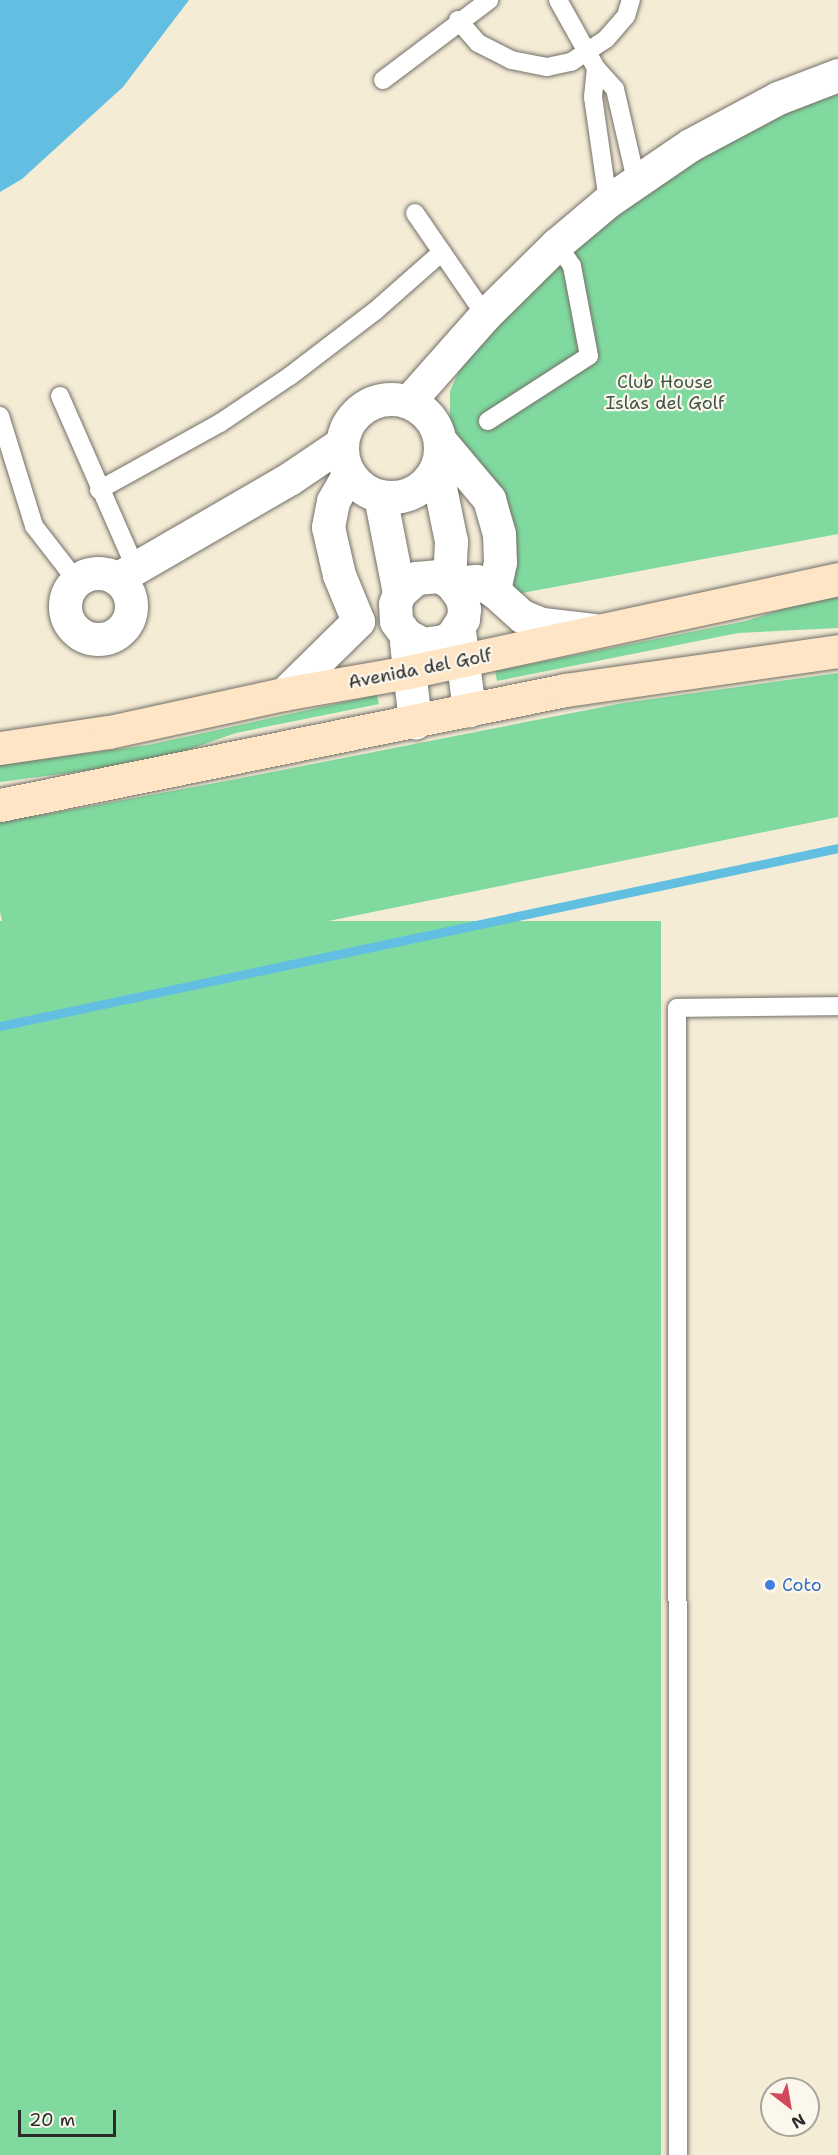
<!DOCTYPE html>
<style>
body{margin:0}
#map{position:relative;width:838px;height:2155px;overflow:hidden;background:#f5ecd6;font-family:"Shantell Sans",sans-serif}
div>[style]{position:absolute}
.green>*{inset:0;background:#80daa0;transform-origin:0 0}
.water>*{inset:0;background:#63bfe1}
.stream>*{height:9px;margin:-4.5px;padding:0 4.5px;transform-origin:4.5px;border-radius:4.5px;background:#63bfe1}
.roads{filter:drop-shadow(0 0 2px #726f67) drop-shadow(0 0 2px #726f67)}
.lane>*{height:18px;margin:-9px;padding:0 9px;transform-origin:9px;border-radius:9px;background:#fff}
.street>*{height:33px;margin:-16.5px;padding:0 16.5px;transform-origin:16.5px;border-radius:16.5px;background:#fff}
.street>.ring{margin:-16.5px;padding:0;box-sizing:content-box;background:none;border:33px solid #fff;border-radius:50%}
.secondary>*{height:33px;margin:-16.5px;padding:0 16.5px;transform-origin:16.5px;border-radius:16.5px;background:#fee5c5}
.dots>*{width:16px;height:16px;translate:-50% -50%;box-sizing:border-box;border:3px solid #fbf7ec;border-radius:50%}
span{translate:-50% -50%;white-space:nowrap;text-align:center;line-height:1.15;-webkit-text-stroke:4.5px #fbf7ec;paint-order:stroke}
.park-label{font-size:18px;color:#405748}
.street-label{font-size:18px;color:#2b2b2b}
.shop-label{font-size:18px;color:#366cbe}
.left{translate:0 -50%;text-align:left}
.north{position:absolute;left:760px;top:2077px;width:60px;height:60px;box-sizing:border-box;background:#fbf7ec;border:2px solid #a8a59f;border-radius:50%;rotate:149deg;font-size:16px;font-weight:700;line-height:24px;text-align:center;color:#2b2b2b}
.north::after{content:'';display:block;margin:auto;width:21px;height:27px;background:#d1495b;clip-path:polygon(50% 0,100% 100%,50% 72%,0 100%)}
.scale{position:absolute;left:18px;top:2110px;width:98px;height:27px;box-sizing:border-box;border:3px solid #2b2b2b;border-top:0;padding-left:8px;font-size:18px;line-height:21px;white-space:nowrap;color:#2b2b2b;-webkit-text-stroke:4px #fbf7ec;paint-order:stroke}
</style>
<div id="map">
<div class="green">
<i style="clip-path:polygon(838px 88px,838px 534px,517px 594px,450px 422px,450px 391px,465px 358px,533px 283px,657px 183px,770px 116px)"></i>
<i style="clip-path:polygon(838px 591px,838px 628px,738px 633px,497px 681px,495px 671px,746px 621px)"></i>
<i style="clip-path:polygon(838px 673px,838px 817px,15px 985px,0 911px,0 819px,42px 815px,226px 781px,623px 703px)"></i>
<i style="clip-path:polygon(377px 695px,379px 704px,236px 733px,153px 762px,0 782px,0 765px,148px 745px)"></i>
<i style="left:661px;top:921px;width:1234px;height:675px;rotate:90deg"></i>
</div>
<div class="water">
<i style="clip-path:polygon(0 0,189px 0,123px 87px,22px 179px,0 192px)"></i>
</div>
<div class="stream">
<i style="left:0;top:1026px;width:857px;rotate:-11.99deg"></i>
</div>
<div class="roads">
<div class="lane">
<i style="left:558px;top:0;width:78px;rotate:60.8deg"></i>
<i style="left:596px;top:68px;width:28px;rotate:48deg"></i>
<i style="left:615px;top:89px;width:93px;rotate:77deg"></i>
<i style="left:458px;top:20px;width:30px;rotate:49deg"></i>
<i style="left:478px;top:43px;width:37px;rotate:27deg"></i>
<i style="left:511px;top:60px;width:37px;rotate:11deg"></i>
<i style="left:547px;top:67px;width:25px;rotate:-12deg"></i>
<i style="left:571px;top:62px;width:42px;rotate:-33.3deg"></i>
<i style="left:606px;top:39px;width:30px;rotate:-49deg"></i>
<i style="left:626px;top:16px;width:17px;rotate:-73deg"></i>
<i style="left:596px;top:68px;width:29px;rotate:96deg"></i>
<i style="left:593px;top:97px;width:105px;rotate:81.8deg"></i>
<i style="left:383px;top:80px;width:133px;rotate:-37deg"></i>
<i style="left:415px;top:213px;width:124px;rotate:55.5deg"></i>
<i style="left:60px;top:396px;width:189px;rotate:66.3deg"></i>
<i style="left:0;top:416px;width:115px;rotate:72.8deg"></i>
<i style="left:34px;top:526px;width:68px;rotate:52.1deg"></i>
<i style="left:488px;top:421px;width:120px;rotate:-32.8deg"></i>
<i style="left:589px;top:356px;width:92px;rotate:-100.7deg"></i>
<i style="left:572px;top:266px;width:27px;rotate:-124deg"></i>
<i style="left:99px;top:490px;width:138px;rotate:-29deg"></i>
<i style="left:220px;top:423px;width:84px;rotate:-33.9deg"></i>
<i style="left:290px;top:376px;width:107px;rotate:-37.4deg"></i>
<i style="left:375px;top:311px;width:89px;rotate:-41.4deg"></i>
<i style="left:678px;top:2155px;width:1147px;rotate:-90.05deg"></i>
<i style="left:677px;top:1008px;width:161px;rotate:-0.7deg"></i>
</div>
<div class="street">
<i class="ring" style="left:342px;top:399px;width:65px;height:65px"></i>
<i style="left:409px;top:401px;width:115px;rotate:-48.5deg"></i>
<i style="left:485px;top:315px;width:101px;rotate:-44.6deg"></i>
<i style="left:557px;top:244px;width:67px;rotate:-40.1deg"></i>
<i style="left:608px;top:201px;width:99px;rotate:-34.3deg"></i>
<i style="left:690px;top:145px;width:100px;rotate:-28.1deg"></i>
<i style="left:778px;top:98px;width:64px;rotate:-21deg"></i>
<i style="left:441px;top:442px;width:75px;rotate:49.9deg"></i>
<i style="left:489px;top:499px;width:36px;rotate:74deg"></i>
<i style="left:499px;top:534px;width:28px;rotate:88deg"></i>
<i style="left:500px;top:562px;width:30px;rotate:102deg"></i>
<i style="left:494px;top:591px;width:38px;rotate:42deg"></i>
<i style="left:522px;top:616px;width:22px;rotate:22deg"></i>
<i style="left:542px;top:624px;width:52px;rotate:6.6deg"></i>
<i style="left:436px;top:468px;width:75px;rotate:78.4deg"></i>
<i style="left:451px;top:541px;width:41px;rotate:92.8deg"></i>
<i style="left:380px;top:496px;width:99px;rotate:78.9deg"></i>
<i class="ring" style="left:65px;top:573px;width:33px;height:33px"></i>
<i style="left:118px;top:578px;width:198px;rotate:-30.1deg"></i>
<i style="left:289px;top:479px;width:64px;rotate:-34.2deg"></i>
<i style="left:451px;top:583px;width:19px;rotate:54deg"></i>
<i style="left:462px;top:598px;width:11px;rotate:80deg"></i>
<i style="left:464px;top:609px;width:10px;rotate:96deg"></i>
<i style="left:463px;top:619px;width:20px;rotate:123deg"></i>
<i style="left:452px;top:636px;width:9px;rotate:148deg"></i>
<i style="left:444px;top:641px;width:21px;rotate:172deg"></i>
<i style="left:423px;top:644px;width:19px;rotate:-152deg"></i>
<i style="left:406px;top:635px;width:17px;rotate:-126deg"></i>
<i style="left:396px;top:621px;width:17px;rotate:-93deg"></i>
<i style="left:395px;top:604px;width:12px;rotate:-70deg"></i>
<i style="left:399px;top:593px;width:23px;rotate:-41deg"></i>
<i style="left:416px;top:578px;width:23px;rotate:-5deg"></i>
<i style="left:439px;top:576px;width:14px;rotate:30deg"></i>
<i style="left:451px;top:583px;width:25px;rotate:-5deg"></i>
<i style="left:476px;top:581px;width:21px;rotate:29deg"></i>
<i style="left:459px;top:631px;width:80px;rotate:82.8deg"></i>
<i style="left:406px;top:643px;width:80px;rotate:83.5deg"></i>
<i style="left:284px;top:694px;width:104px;rotate:-44.6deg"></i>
<i style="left:358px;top:621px;width:50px;rotate:-112.4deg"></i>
<i style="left:339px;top:575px;width:49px;rotate:-102.9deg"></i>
<i style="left:328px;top:527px;width:26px;rotate:-79deg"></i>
<i style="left:333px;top:501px;width:32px;rotate:-60deg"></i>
</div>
<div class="secondary">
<i style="left:0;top:748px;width:110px;rotate:-8.4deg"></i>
<i style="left:109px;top:732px;width:179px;rotate:-12.3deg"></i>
<i style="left:284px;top:694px;width:127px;rotate:-10deg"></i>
<i style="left:409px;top:672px;width:439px;rotate:-12.2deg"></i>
<i style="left:0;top:805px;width:577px;rotate:-11.5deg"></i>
<i style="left:565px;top:690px;width:276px;rotate:-8.1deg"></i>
</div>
</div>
<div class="dots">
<i style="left:770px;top:1585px;background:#3f7fe0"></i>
</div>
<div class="park-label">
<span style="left:665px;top:393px">Club House<br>Islas del Golf</span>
</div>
<div class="street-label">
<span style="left:420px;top:669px;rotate:-11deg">Avenida del Golf</span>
</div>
<div class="shop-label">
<span class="left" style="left:782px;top:1585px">Coto</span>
</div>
<div class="north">N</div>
<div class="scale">20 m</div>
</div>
